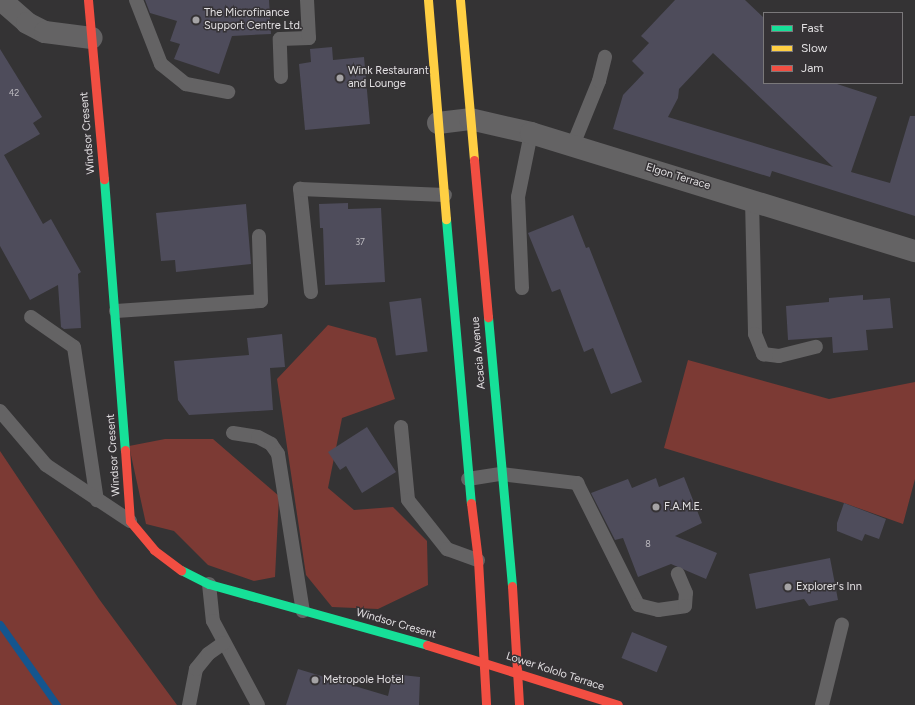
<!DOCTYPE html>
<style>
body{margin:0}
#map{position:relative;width:915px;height:705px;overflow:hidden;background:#343334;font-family:Figtree,sans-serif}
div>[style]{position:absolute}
.green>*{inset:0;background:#7c3a34}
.stream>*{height:7px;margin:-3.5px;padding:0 3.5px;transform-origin:3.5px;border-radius:3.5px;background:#14558e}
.building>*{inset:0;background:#4e4c5b;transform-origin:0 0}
.lane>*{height:14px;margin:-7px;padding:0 7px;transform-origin:7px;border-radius:7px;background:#646364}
.street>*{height:22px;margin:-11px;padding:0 11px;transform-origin:11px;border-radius:11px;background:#646364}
.fast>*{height:9px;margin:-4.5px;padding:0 4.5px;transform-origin:4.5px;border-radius:4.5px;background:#16e098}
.slow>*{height:9px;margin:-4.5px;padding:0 4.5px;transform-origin:4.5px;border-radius:4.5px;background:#ffcf43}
.jam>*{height:9px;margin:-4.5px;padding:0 4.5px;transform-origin:4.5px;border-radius:4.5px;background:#f24e42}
.dots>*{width:11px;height:11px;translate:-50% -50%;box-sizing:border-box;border:2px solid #353235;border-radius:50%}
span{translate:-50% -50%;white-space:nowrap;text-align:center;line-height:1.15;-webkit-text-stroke:3px #353235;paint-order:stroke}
.number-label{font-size:9px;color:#bdbbc0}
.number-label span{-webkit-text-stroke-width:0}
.poi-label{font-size:11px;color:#e2e0e2}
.left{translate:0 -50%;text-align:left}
.street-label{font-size:11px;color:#e2e0e2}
.legend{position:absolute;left:763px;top:12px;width:140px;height:72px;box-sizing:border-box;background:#353235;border:1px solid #7a787a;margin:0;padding:5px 7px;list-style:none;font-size:12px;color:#e2e0e2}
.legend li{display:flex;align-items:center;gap:8px;height:20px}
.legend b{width:20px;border:1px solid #7a787a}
</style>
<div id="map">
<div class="green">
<i style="clip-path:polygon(328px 325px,376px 338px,395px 399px,342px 418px,328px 488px,354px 510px,393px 507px,427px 541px,428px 585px,378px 609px,332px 607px,306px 575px,277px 379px)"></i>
<i style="clip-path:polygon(688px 360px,829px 399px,915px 382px,915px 479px,903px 524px,844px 503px,664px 448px)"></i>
<i style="clip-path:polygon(165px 439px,213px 439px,279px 496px,275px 577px,254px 581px,208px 565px,174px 531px,146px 524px,129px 446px)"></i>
<i style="clip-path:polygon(0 451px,99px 599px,177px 705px,0 705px)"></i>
</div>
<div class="stream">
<i style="left:0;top:624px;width:99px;rotate:54.9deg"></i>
</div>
<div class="building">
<i style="clip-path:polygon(145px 0,269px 0,271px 34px,232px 36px,219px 74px,174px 59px,180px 44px,170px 41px,177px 21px,150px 13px)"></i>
<i style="clip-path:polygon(evenodd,675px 0,745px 0,764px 18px,764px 83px,834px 83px,877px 97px,851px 172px,890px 183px,910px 116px,915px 116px,915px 216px,772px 171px,770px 177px,613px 129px,623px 95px,644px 73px,632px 61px,649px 43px,641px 36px,675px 0,713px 53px,745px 83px,833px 167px,668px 117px,678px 98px,679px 89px,713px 53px)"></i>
<i style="clip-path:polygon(332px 47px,333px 60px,364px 57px,370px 124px,305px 130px,299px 64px,311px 62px,310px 49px)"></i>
<i style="clip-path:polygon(0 49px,42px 117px,33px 123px,40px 134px,4px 155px,43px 224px,51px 219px,81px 272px,78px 274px,81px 328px,64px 329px,61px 327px,58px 285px,30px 300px,0 246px)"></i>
<i style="clip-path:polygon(348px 203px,348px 209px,381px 208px,385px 282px,325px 285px,323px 228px,320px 228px,319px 204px)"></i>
<i style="clip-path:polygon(246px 204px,251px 264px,176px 272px,175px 260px,161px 261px,156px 213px)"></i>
<i style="clip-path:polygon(573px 215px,586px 248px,589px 247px,642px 382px,611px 394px,593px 348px,584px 352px,560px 289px,552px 292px,528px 233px)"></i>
<i style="clip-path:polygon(863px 295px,863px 300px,890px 298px,893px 328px,866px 330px,868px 350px,833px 353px,832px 337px,788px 340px,786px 306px,829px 302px,829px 298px)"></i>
<i style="left:421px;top:298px;width:54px;height:32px;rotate:83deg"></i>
<i style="clip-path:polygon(282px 334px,285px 367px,270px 368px,273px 410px,189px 415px,178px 400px,174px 361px,249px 355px,247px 338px)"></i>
<i style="clip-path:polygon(367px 427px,396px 472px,362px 493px,346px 466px,340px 470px,328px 452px)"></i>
<i style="clip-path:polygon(684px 477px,702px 523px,675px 536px,717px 553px,706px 579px,671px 564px,638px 577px,623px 538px,615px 540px,591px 493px,628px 479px,632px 488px,656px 478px,659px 487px)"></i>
<i style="clip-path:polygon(844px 503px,886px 519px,879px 539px,865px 534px,862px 541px,837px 531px,837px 523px)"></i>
<i style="clip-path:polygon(830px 558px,838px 600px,809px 606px,804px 599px,756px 609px,749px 574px)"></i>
<i style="left:632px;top:632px;width:38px;height:28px;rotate:22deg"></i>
<i style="clip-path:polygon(298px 669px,388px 696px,393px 674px,420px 677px,419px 705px,286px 705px)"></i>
</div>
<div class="lane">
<i style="left:136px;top:0;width:69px;rotate:68.7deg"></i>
<i style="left:161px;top:64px;width:32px;rotate:39deg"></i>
<i style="left:186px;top:84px;width:43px;rotate:10.8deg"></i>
<i style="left:281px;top:77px;width:38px;rotate:-92deg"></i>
<i style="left:280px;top:39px;width:29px;rotate:-2deg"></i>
<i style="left:309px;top:38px;width:38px;rotate:-93deg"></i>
<i style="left:573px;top:145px;width:69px;rotate:-67.9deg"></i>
<i style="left:599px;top:81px;width:25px;rotate:-76deg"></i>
<i style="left:752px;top:200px;width:134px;rotate:88.7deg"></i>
<i style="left:755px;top:334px;width:22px;rotate:68deg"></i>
<i style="left:763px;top:354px;width:16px;rotate:7deg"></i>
<i style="left:779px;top:356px;width:38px;rotate:-14deg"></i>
<i style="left:522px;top:288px;width:91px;rotate:-92.5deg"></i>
<i style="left:518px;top:197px;width:65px;rotate:-78.5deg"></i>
<i style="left:311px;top:292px;width:104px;rotate:-96.1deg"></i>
<i style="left:300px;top:189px;width:145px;rotate:2.4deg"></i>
<i style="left:116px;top:311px;width:145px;rotate:-3.9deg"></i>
<i style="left:261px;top:301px;width:65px;rotate:-91.8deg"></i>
<i style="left:31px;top:317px;width:52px;rotate:34.9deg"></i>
<i style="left:74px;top:347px;width:155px;rotate:81.5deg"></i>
<i style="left:0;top:411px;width:71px;rotate:49.6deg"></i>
<i style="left:46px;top:465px;width:101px;rotate:33.7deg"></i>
<i style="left:401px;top:427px;width:73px;rotate:84.5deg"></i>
<i style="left:408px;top:500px;width:63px;rotate:51.5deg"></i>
<i style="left:447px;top:549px;width:33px;rotate:20deg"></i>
<i style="left:233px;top:433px;width:25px;rotate:9deg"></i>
<i style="left:258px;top:437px;width:15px;rotate:28deg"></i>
<i style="left:271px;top:444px;width:12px;rotate:55deg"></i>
<i style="left:278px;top:454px;width:159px;rotate:81deg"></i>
<i style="left:468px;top:479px;width:33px;rotate:-9deg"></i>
<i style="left:501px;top:474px;width:77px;rotate:6.8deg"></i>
<i style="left:577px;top:483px;width:136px;rotate:63.4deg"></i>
<i style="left:638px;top:605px;width:21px;rotate:14deg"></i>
<i style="left:658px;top:610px;width:27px;rotate:-8deg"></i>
<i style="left:685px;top:606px;width:13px;rotate:-86deg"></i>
<i style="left:686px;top:593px;width:21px;rotate:-113deg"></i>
<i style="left:209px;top:584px;width:37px;rotate:84deg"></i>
<i style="left:213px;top:621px;width:95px;rotate:61.8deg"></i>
<i style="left:189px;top:705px;width:37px;rotate:-79deg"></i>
<i style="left:196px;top:669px;width:19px;rotate:-51deg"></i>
<i style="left:208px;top:654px;width:19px;rotate:-35deg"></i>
<i style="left:822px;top:705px;width:83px;rotate:-76.1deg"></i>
</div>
<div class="street">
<i style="left:1px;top:0;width:35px;rotate:41deg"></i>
<i style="left:27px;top:23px;width:20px;rotate:27deg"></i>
<i style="left:45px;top:32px;width:47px;rotate:7.3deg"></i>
<i style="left:438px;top:123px;width:32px;rotate:-7deg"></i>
<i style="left:470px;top:119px;width:63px;rotate:12.9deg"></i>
<i style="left:531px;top:133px;width:402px;rotate:17.1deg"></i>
</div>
<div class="fast">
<i style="left:104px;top:179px;width:272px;rotate:85.6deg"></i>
<i style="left:446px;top:219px;width:285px;rotate:85deg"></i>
<i style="left:488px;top:317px;width:270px;rotate:84.9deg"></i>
<i style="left:181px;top:570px;width:31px;rotate:27deg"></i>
<i style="left:209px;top:584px;width:226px;rotate:15.6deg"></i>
</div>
<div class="slow">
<i style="left:428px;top:0;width:220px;rotate:85.3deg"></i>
<i style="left:460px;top:0;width:161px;rotate:85deg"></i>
</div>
<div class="jam">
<i style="left:88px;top:0;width:180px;rotate:84.9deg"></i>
<i style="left:474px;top:160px;width:158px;rotate:84.9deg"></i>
<i style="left:125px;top:450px;width:71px;rotate:86deg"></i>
<i style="left:130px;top:521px;width:38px;rotate:50deg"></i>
<i style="left:154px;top:550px;width:34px;rotate:37deg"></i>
<i style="left:471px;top:503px;width:57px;rotate:83deg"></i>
<i style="left:478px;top:560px;width:145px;rotate:86.8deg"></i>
<i style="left:512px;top:586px;width:119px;rotate:86.6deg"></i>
<i style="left:427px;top:645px;width:200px;rotate:17.4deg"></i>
</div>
<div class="dots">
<i style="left:196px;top:20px;background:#a5a3a5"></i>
<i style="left:340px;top:78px;background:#a5a3a5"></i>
<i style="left:656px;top:507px;background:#a5a3a5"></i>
<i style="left:788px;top:587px;background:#a5a3a5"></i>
<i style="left:315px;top:680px;background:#a5a3a5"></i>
</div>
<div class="number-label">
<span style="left:14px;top:93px">42</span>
<span style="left:360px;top:242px">37</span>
<span style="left:648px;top:544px">8</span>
</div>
<div class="poi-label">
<span class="left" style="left:204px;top:20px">The Microfinance<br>Support Centre Ltd.</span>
<span class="left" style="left:348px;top:78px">Wink Restaurant<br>and Lounge</span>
<span class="left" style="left:664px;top:507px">F.A.M.E.</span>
<span class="left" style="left:796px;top:587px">Explorer's Inn</span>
<span class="left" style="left:323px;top:680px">Metropole Hotel</span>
</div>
<div class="street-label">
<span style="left:88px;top:133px;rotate:-95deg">Windsor Cresent</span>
<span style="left:678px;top:177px;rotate:17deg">Elgon Terrace</span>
<span style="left:479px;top:353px;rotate:-95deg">Acacia Avenue</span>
<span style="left:114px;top:455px;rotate:-94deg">Windsor Cresent</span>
<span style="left:396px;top:624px;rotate:16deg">Windsor Cresent</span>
<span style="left:555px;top:672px;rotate:18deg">Lower Kololo Terrace</span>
</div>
<ul class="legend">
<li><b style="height:5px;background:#16e098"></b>Fast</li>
<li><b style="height:5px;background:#ffcf43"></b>Slow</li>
<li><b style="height:5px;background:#f24e42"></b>Jam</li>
</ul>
</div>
